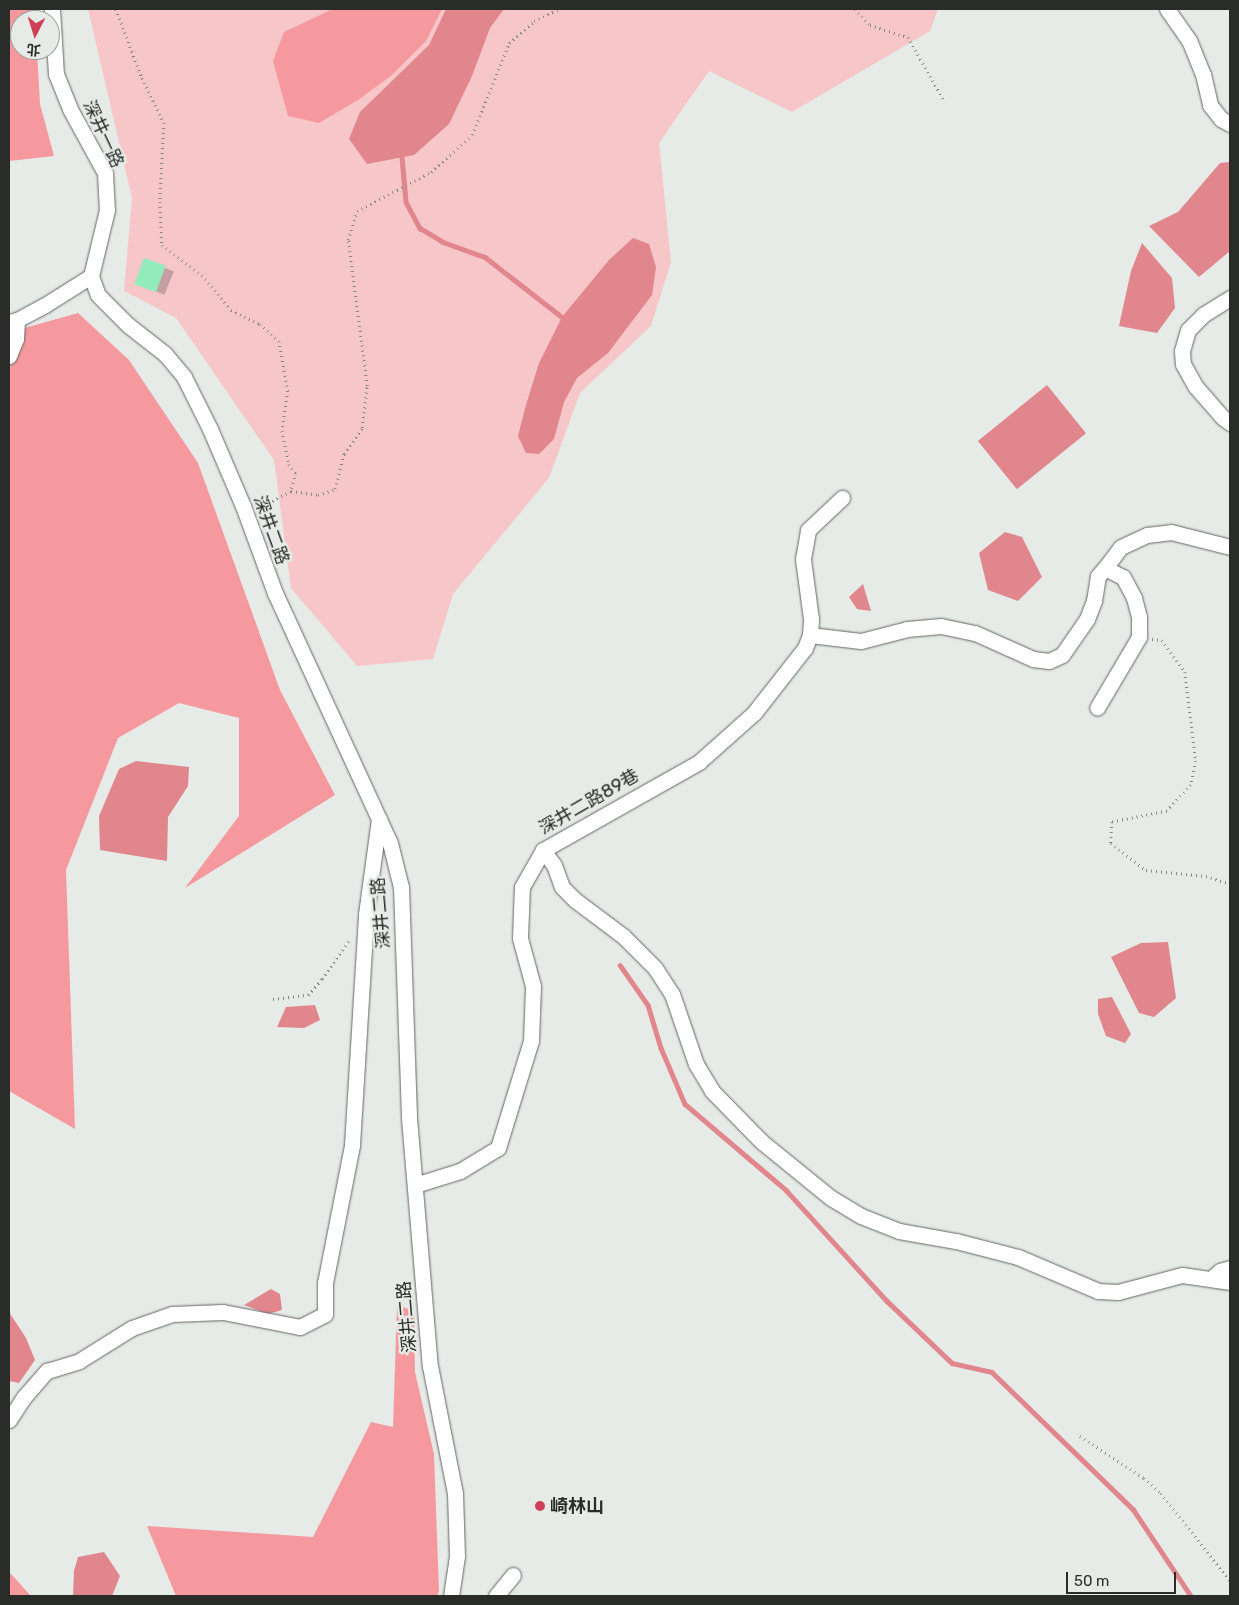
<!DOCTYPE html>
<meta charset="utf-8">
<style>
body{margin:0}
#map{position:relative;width:1239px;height:1605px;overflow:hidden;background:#e6ebe8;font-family:Rubik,"Noto Sans TC",sans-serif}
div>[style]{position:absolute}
.green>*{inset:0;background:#f6c6c8}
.forest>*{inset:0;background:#f5999e}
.water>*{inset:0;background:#e0868c;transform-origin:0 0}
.shadow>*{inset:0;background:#0003;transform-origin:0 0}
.stream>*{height:4.5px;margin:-2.25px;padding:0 2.25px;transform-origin:2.25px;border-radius:2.25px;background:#e0868c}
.building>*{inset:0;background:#92ebbb;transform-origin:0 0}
.path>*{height:2.5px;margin-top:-1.25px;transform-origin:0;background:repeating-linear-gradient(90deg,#848885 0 1px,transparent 0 5px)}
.roads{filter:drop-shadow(0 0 1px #626663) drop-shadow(0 0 1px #626663)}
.minor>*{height:15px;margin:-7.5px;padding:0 7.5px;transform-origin:7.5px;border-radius:7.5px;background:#fff}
.dots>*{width:14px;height:14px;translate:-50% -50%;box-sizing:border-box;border:2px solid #e6ebe8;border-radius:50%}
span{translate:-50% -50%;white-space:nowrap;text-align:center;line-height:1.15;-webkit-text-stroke:4.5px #e6ebe8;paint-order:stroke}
.street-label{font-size:18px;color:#2a2c2a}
.poi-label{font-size:18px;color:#2a2c2a;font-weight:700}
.left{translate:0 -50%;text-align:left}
.frame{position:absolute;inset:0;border:10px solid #2a2c2a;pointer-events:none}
.north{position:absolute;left:10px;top:10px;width:50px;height:50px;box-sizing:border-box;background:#e6ebe8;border:1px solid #9b9f9c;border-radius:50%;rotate:185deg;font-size:14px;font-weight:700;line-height:20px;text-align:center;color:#2a2c2a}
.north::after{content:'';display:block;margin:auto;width:18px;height:22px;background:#cf3f55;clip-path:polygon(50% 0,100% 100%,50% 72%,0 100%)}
.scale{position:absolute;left:1066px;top:1572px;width:110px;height:22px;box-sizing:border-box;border:2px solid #2a2c2a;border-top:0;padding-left:6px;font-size:15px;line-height:18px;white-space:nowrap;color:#2a2c2a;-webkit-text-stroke:4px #e6ebe8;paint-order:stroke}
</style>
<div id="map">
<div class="green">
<i style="clip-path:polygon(88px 9px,938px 9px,930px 31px,792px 112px,709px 71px,659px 143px,671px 262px,651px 326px,580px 393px,549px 478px,453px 594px,433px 659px,357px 666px,291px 588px,274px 460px,176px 318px,124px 291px,132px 198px)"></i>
</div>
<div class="forest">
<i style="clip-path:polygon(9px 9px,35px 9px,36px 20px,20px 20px,20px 50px,37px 50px,40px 104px,54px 156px,9px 161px)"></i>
<i style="clip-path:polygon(333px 9px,442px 9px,426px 41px,392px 75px,358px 100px,319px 123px,288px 116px,273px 61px,284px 32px)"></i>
<i style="clip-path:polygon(78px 313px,129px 360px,198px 463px,280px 690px,335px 795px,185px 888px,239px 816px,239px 718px,179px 703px,118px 738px,66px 870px,75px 1129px,9px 1091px,9px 357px,21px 329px)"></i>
<i style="clip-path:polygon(397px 1305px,414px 1311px,415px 1372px,434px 1454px,439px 1591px,437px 1596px,176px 1596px,147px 1526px,313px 1537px,371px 1422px,393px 1427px)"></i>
<i style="clip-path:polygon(9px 1574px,11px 1574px,31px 1596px,9px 1596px)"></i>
</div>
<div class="water">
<i style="clip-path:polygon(446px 9px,504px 9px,490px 28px,472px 76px,449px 124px,414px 155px,367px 164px,349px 139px,360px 112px,429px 45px)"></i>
<i style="clip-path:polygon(1230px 162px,1230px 251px,1199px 277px,1149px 226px,1178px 212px,1220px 163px)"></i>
<i style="clip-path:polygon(633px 238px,649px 244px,656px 267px,652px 295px,608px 353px,577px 378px,564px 402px,554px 439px,539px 454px,526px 453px,518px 436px,526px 405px,539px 363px,562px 317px,609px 260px)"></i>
<i style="clip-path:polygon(1142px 243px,1172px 278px,1175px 308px,1157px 333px,1119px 326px,1131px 271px)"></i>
<i style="left:1047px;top:385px;width:62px;height:89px;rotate:51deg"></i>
<i style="clip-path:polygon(1005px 532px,1022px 537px,1042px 577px,1018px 601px,988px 590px,979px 553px)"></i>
<i style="clip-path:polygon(863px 584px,871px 611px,857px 609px,849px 597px)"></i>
<i style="clip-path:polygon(136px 761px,189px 767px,188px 786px,168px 817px,167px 861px,100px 850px,99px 816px,119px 769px)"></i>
<i style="clip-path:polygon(1168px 942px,1176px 998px,1154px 1017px,1139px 1013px,1111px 957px,1141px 943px)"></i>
<i style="clip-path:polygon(1112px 997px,1131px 1034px,1125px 1043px,1106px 1036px,1098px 1014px,1098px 999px)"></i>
<i style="clip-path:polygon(315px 1005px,320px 1020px,304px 1028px,277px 1027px,286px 1007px)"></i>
<i style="clip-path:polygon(271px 1289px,280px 1294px,282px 1310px,268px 1314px,244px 1305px)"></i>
<i style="clip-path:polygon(9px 1312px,26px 1338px,35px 1360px,19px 1383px,9px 1381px)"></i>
<i style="clip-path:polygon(104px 1552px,120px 1576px,112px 1596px,73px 1596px,74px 1571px,78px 1557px)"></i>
</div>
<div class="shadow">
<i style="left:145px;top:260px;width:31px;height:25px;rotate:22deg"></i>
</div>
<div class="stream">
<i style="left:402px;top:157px;width:45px;rotate:84.9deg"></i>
<i style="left:406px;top:202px;width:30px;rotate:62deg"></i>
<i style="left:420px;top:228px;width:27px;rotate:31deg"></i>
<i style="left:443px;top:242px;width:45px;rotate:19.7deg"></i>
<i style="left:485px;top:257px;width:98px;rotate:37.9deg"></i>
<i style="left:620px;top:965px;width:49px;rotate:55deg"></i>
<i style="left:648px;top:1005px;width:45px;rotate:73.2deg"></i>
<i style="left:661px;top:1048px;width:61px;rotate:66.8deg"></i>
<i style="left:685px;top:1104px;width:133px;rotate:40.4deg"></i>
<i style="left:786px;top:1190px;width:150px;rotate:47.7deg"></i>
<i style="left:887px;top:1301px;width:90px;rotate:43.6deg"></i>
<i style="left:952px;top:1363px;width:41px;rotate:12.7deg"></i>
<i style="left:992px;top:1372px;width:197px;rotate:44.2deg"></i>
<i style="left:1133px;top:1509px;width:105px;rotate:56.3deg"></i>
</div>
<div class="building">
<i style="left:144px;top:258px;width:23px;height:28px;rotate:20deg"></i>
</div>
<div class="path">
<i style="left:116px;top:9px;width:74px;rotate:69.4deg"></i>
<i style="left:142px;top:78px;width:50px;rotate:63.9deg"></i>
<i style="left:164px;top:123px;width:79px;rotate:92.9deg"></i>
<i style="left:160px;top:202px;width:43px;rotate:87.3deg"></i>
<i style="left:162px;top:245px;width:50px;rotate:36.9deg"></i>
<i style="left:202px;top:275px;width:45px;rotate:50.4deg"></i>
<i style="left:231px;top:310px;width:32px;rotate:26deg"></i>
<i style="left:260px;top:324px;width:25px;rotate:42deg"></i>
<i style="left:279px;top:341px;width:51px;rotate:79.8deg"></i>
<i style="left:288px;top:391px;width:40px;rotate:98.5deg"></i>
<i style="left:282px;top:431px;width:34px;rotate:78deg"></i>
<i style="left:289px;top:464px;width:11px;rotate:52deg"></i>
<i style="left:296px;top:473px;width:19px;rotate:106deg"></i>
<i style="left:855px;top:9px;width:22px;rotate:47deg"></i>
<i style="left:870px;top:25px;width:40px;rotate:18deg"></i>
<i style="left:908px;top:37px;width:75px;rotate:60.4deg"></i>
<i style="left:259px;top:508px;width:36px;rotate:-28deg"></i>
<i style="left:291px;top:491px;width:27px;rotate:8deg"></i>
<i style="left:318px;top:495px;width:18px;rotate:-19deg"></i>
<i style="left:335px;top:489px;width:36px;rotate:-76deg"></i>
<i style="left:344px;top:454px;width:32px;rotate:-55deg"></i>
<i style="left:362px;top:428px;width:42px;rotate:-83.2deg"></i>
<i style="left:367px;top:386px;width:147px;rotate:-97.4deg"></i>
<i style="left:348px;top:240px;width:30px;rotate:-73deg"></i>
<i style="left:357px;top:211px;width:84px;rotate:-27.8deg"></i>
<i style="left:431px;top:172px;width:55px;rotate:-42.1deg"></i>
<i style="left:472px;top:135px;width:99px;rotate:-68.1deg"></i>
<i style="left:509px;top:43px;width:33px;rotate:-41deg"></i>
<i style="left:534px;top:21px;width:28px;rotate:-26deg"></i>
<i style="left:1152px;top:639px;width:10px;rotate:6deg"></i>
<i style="left:1162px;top:640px;width:39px;rotate:54deg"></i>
<i style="left:1185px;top:672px;width:90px;rotate:83deg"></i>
<i style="left:1196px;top:761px;width:25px;rotate:102deg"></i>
<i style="left:1191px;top:785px;width:35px;rotate:133deg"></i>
<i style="left:1167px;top:811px;width:56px;rotate:168.7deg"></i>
<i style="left:1112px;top:822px;width:21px;rotate:93deg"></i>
<i style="left:1111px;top:843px;width:44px;rotate:37.6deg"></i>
<i style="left:1146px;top:870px;width:60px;rotate:5.7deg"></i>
<i style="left:1206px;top:876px;width:25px;rotate:18deg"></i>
<i style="left:273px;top:999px;width:35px;rotate:-7deg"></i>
<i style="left:308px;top:995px;width:21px;rotate:-49deg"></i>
<i style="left:322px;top:979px;width:47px;rotate:-55.3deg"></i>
<i style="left:1080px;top:1436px;width:77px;rotate:33.3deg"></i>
<i style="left:1144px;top:1478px;width:23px;rotate:41deg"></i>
<i style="left:1161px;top:1493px;width:112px;rotate:51.9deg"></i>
</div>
<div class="roads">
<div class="minor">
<i style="left:52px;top:9px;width:65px;rotate:86.5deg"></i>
<i style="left:56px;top:74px;width:38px;rotate:68deg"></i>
<i style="left:70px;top:109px;width:73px;rotate:61.3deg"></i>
<i style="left:105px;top:173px;width:37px;rotate:87deg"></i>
<i style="left:107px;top:210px;width:68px;rotate:103.6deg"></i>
<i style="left:1167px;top:9px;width:38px;rotate:55deg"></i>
<i style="left:1189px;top:40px;width:37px;rotate:68deg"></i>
<i style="left:1203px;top:74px;width:32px;rotate:77deg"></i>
<i style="left:1210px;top:105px;width:18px;rotate:52deg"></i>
<i style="left:1221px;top:119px;width:10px;rotate:29deg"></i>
<i style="left:91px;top:276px;width:20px;rotate:70deg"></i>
<i style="left:98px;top:295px;width:42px;rotate:45deg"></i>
<i style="left:128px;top:325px;width:47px;rotate:38.1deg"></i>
<i style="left:165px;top:354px;width:30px;rotate:50deg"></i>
<i style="left:184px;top:377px;width:58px;rotate:63.4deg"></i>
<i style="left:210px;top:429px;width:84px;rotate:66.8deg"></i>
<i style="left:243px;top:506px;width:93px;rotate:69.8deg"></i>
<i style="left:275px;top:593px;width:275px;rotate:65.3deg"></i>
<i style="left:390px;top:843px;width:45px;rotate:76deg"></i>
<i style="left:401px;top:887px;width:231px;rotate:88deg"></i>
<i style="left:409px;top:1118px;width:249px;rotate:85.2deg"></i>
<i style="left:430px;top:1366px;width:129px;rotate:78.9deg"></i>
<i style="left:455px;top:1493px;width:63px;rotate:88.2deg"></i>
<i style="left:457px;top:1556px;width:40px;rotate:98.5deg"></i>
<i style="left:1230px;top:298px;width:32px;rotate:148deg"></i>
<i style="left:1203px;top:315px;width:21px;rotate:135deg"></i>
<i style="left:1188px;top:330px;width:22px;rotate:106deg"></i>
<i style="left:1182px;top:351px;width:13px;rotate:86deg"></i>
<i style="left:1183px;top:364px;width:26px;rotate:61deg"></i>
<i style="left:1196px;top:387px;width:40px;rotate:49deg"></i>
<i style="left:1222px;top:417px;width:10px;rotate:37deg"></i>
<i style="left:9px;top:322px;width:8px;rotate:-14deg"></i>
<i style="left:17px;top:320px;width:32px;rotate:-28deg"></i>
<i style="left:45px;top:305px;width:54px;rotate:-32.2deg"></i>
<i style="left:9px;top:356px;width:18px;rotate:-68deg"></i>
<i style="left:16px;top:339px;width:19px;rotate:-87deg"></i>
<i style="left:1105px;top:568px;width:26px;rotate:-53deg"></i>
<i style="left:1121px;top:547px;width:29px;rotate:-25deg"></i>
<i style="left:1147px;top:535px;width:24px;rotate:-7deg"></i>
<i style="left:1171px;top:532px;width:61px;rotate:14.3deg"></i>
<i style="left:810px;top:635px;width:51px;rotate:6.7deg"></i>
<i style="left:861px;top:641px;width:48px;rotate:-14.6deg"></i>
<i style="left:907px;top:629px;width:34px;rotate:-5deg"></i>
<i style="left:941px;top:626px;width:35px;rotate:12deg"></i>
<i style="left:975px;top:633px;width:64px;rotate:24.1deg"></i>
<i style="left:1033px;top:659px;width:16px;rotate:7deg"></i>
<i style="left:1049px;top:661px;width:14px;rotate:-25deg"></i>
<i style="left:1062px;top:655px;width:44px;rotate:-55.2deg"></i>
<i style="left:1087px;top:619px;width:19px;rotate:-69deg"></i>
<i style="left:1094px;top:601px;width:25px;rotate:-81deg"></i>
<i style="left:1098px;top:576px;width:11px;rotate:-49deg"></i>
<i style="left:1105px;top:568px;width:20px;rotate:27deg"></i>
<i style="left:1123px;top:577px;width:24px;rotate:62deg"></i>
<i style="left:1134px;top:598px;width:20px;rotate:75deg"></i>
<i style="left:1139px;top:617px;width:20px;rotate:90deg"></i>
<i style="left:1139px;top:637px;width:82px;rotate:120.6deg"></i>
<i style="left:543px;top:850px;width:19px;rotate:54deg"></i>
<i style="left:554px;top:865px;width:23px;rotate:70deg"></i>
<i style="left:562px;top:887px;width:18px;rotate:45deg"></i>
<i style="left:575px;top:900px;width:60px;rotate:36.9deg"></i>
<i style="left:623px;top:936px;width:45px;rotate:45deg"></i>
<i style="left:655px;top:968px;width:31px;rotate:57deg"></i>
<i style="left:672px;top:994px;width:74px;rotate:71.1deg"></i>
<i style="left:696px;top:1064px;width:31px;rotate:59deg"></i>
<i style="left:712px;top:1091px;width:71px;rotate:45.6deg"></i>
<i style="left:762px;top:1142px;width:89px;rotate:39.1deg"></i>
<i style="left:831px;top:1198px;width:35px;rotate:31deg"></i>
<i style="left:861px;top:1216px;width:41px;rotate:21.5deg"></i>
<i style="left:899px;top:1231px;width:58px;rotate:10deg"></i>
<i style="left:956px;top:1241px;width:64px;rotate:14.5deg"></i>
<i style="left:1018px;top:1257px;width:87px;rotate:23deg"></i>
<i style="left:1098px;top:1291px;width:20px;rotate:3deg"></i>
<i style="left:1118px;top:1292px;width:66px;rotate:-14.9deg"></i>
<i style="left:1182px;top:1275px;width:49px;rotate:8.3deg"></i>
<i style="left:415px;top:1185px;width:47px;rotate:-17.3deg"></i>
<i style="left:460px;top:1171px;width:44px;rotate:-31.2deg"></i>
<i style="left:498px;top:1148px;width:112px;rotate:-72.9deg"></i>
<i style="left:531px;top:1041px;width:55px;rotate:-87.9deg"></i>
<i style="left:533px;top:986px;width:50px;rotate:-105.2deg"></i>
<i style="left:520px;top:938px;width:51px;rotate:-87.8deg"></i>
<i style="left:522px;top:887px;width:43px;rotate:-60.4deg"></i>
<i style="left:543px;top:850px;width:179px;rotate:-29.4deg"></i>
<i style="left:699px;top:762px;width:74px;rotate:-41.7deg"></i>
<i style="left:754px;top:713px;width:83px;rotate:-51.9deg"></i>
<i style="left:805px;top:648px;width:14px;rotate:-69deg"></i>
<i style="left:810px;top:635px;width:16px;rotate:-86deg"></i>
<i style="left:811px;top:619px;width:61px;rotate:-97.6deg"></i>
<i style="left:803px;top:559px;width:29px;rotate:-80deg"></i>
<i style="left:808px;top:530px;width:47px;rotate:-43.3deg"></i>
<i style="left:1212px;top:1278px;width:11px;rotate:-41deg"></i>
<i style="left:1220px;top:1271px;width:10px;rotate:-17deg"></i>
<i style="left:9px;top:1420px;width:27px;rotate:-57deg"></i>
<i style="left:24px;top:1397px;width:35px;rotate:-49deg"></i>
<i style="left:47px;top:1371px;width:34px;rotate:-17deg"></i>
<i style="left:79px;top:1361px;width:62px;rotate:-31.9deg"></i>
<i style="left:132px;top:1328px;width:42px;rotate:-19.3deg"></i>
<i style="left:172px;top:1314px;width:51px;rotate:-2.2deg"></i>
<i style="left:223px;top:1312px;width:78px;rotate:11deg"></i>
<i style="left:300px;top:1327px;width:28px;rotate:-27deg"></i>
<i style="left:325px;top:1314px;width:31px;rotate:-90deg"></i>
<i style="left:325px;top:1283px;width:141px;rotate:-78.9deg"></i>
<i style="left:352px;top:1145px;width:231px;rotate:-86.5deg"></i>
<i style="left:366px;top:914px;width:96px;rotate:-82.2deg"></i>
<i style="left:496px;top:1596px;width:27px;rotate:-51deg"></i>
</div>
</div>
<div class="dots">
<i style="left:540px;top:1506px;background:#cf3f55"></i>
</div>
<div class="street-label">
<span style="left:103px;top:134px;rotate:65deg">深井一路</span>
<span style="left:271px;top:530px;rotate:70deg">深井二路</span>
<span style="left:589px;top:802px;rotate:-30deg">深井二路89巷</span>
<span style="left:381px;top:913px;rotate:-95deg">深井二路</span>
<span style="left:407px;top:1317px;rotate:-95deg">深井二路</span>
</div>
<div class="poi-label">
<span class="left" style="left:550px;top:1506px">崎林山</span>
</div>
<div class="frame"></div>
<div class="north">北</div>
<div class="scale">50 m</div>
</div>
